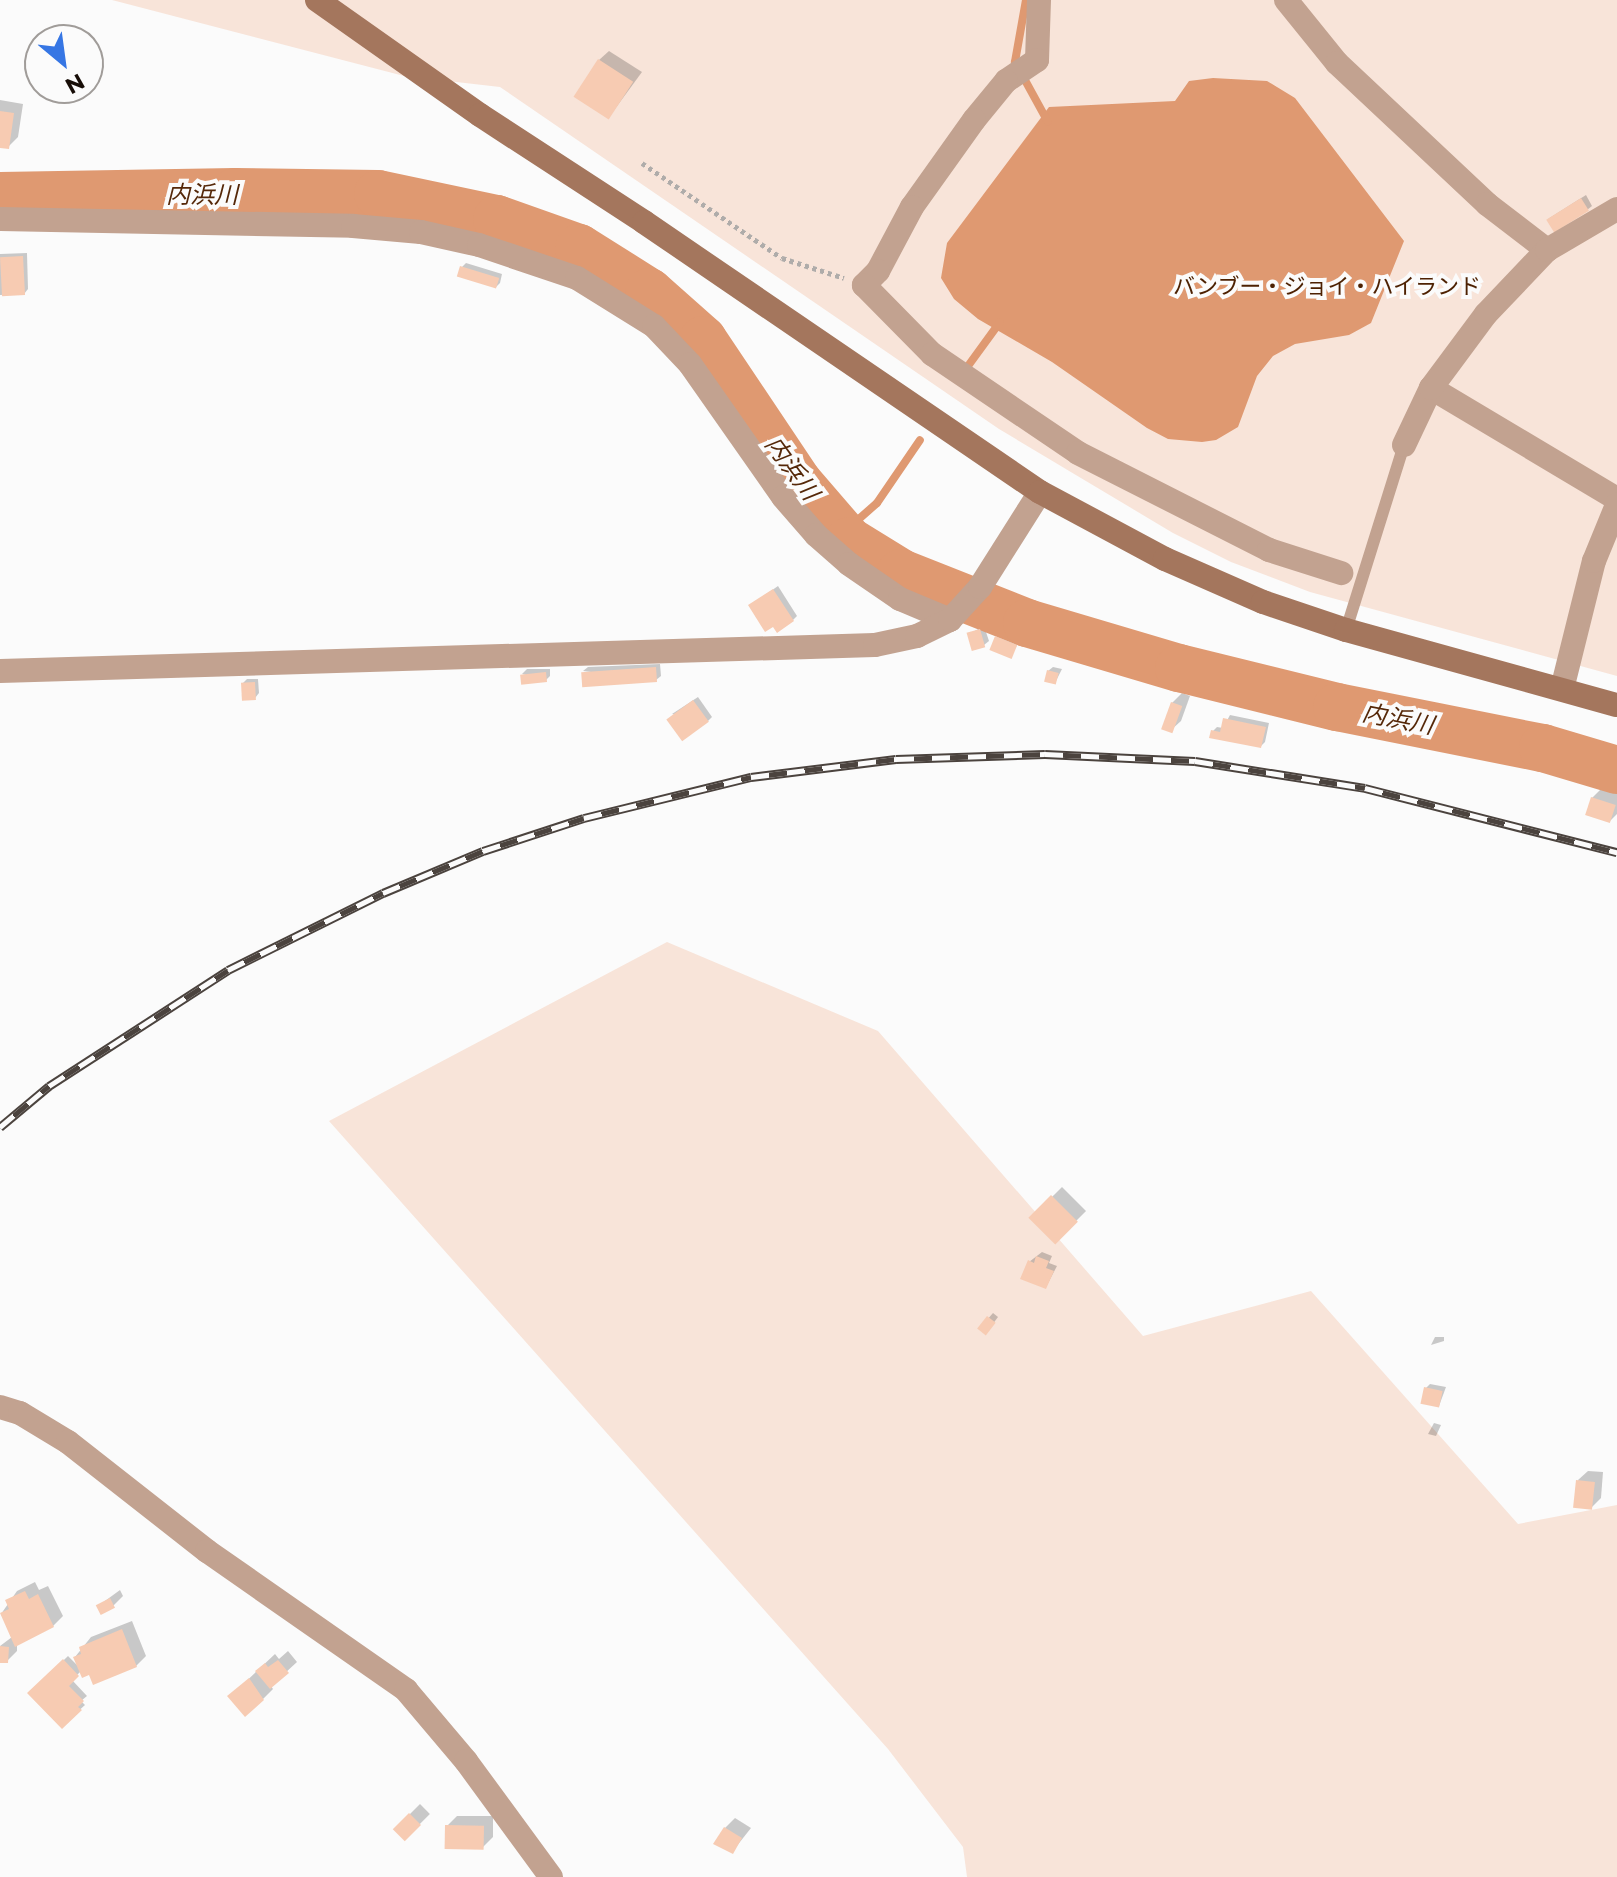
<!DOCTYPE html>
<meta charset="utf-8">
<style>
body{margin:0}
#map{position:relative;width:1617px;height:1877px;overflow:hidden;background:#fbfbfb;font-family:Montserrat,"Noto Sans JP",sans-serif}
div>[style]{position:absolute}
.green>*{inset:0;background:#f8e4d9}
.water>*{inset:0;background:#df9971}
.shadow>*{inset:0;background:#0003;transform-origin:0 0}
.stream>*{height:8px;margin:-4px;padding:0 4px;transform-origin:4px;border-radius:4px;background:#df9971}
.river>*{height:48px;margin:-24px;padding:0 24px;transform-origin:24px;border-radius:24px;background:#df9971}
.building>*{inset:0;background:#f7cbb2;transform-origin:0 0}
.path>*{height:5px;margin-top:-2.5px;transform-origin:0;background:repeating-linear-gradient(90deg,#afacaa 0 4px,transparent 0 8px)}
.lane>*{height:12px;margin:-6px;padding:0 6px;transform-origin:6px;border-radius:6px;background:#c2a290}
.street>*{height:24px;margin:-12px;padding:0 12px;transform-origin:12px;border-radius:12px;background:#c2a290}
.secondary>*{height:24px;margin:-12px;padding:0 12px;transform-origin:12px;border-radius:12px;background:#a4765d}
.rail>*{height:9px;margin-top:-4.5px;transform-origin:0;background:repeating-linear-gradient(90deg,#fbfbfb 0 18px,#4b433e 0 36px);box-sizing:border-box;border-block:2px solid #4b433e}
span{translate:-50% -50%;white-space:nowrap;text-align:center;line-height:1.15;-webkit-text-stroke:8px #fbfbfb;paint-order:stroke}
.park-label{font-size:22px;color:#4d2102}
.water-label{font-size:24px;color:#552809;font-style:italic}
.north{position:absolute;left:24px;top:24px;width:80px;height:80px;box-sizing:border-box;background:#fbfbfb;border:2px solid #a09c99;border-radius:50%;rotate:151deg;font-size:22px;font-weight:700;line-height:32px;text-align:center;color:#170d07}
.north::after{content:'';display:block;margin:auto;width:28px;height:36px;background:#3676e4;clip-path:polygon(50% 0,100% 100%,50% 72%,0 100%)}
</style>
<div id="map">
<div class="green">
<i style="clip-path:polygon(112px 0,1617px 0,1617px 676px,1310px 592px,1231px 562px,1173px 533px,999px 429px,500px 87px,404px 76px)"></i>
<i style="clip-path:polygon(667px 942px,878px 1031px,1143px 1336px,1311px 1291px,1518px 1524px,1617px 1505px,1617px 1877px,967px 1877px,963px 1847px,888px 1749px,329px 1121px)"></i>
</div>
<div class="water">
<i style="clip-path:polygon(1213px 78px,1267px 81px,1295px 98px,1404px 241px,1371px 323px,1349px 335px,1295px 344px,1273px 356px,1257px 376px,1238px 427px,1216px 440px,1202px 442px,1168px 439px,1147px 428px,1052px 362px,978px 319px,954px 299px,941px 278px,947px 243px,1049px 107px,1175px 101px,1189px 81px)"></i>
</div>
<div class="shadow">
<i style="clip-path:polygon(609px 51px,642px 72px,609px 117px,599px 60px)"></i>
<i style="clip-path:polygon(0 100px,23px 104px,18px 137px,8px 147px,0 146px)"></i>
<i style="clip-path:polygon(1586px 195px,1592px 206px,1587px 210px,1548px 219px)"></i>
<i style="clip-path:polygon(27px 253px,28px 289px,24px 294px,0 295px,0 254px)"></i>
<i style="clip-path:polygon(466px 263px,502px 274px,500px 283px,496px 287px,462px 267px)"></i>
<i style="clip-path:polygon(778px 586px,797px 616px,793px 620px,755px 602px)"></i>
<i style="clip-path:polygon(984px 626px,989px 641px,984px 645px,969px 634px)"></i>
<i style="clip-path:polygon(1001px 633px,1020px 640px,1011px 656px,996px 637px)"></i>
<i style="clip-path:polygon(660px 664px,661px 676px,656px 680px,583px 671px,588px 667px)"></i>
<i style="clip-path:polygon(1053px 667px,1062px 669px,1055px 683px,1048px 671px)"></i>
<i style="clip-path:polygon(527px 669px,550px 669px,550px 676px,546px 680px,522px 674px)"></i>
<i style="clip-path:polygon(247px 679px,258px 679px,259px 693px,255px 698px,243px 683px)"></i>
<i style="clip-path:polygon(1182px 693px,1190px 696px,1181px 721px,1171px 730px,1172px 703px)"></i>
<i style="clip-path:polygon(698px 697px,712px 717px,708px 721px,672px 714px)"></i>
<i style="clip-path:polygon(1230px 715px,1269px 723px,1265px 742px,1261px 746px,1213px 731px,1217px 727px,1223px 728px)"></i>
<i style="clip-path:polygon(1602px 788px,1617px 793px,1617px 814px,1610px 821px,1592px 798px)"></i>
<i style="left:1062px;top:1187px;width:34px;height:44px;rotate:45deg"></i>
<i style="clip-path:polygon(1042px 1252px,1052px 1256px,1049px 1263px,1057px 1266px,1046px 1287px,1029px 1262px)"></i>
<i style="clip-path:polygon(993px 1313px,998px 1317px,989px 1329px,980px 1328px)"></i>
<i style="clip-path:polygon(1435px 1337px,1444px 1337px,1444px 1341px,1431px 1345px)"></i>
<i style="clip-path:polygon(1430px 1384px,1446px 1387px,1439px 1406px,1426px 1388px)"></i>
<i style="clip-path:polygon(1434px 1423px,1441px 1425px,1436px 1436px,1428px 1434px)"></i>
<i style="clip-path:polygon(1588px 1471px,1603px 1472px,1601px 1498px,1591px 1508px,1578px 1480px)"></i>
<i style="clip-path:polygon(35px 1582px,39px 1590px,48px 1586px,63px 1616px,53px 1626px,17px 1643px,17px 1651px,7px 1661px,0 1661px,0 1646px,12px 1637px,1px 1614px,17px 1591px)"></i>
<i style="clip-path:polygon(120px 1590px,123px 1596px,113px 1606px,98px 1606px)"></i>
<i style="clip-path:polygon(132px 1621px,146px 1656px,136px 1666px,81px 1671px,72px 1680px,87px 1696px,81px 1701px,85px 1705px,62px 1726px,30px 1693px,68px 1656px,80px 1668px,75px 1657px,91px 1637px)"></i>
<i style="clip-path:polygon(288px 1651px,297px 1662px,271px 1686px,273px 1689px,263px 1699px,240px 1687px,275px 1654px,279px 1659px)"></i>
<i style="left:420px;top:1804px;width:14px;height:35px;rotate:45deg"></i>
<i style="clip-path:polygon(457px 1816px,493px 1816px,493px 1837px,483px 1847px,447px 1826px)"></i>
<i style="clip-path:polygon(735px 1818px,751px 1828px,732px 1852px,725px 1828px)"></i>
</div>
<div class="stream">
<i style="left:1026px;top:0;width:63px;rotate:100.1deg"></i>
<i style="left:1015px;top:62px;width:68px;rotate:61.2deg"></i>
<i style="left:968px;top:366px;width:54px;rotate:-54deg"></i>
<i style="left:843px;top:533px;width:45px;rotate:-41.4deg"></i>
<i style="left:877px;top:503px;width:76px;rotate:-55.7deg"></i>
</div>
<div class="river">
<i style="left:0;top:196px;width:235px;rotate:-1deg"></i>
<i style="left:235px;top:192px;width:143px;rotate:0.8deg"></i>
<i style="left:378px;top:194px;width:122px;rotate:11.9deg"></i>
<i style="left:497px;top:219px;width:87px;rotate:19.5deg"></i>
<i style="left:579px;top:248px;width:83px;rotate:32.2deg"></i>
<i style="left:649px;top:292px;width:72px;rotate:41.6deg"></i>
<i style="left:703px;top:340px;width:171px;rotate:56.2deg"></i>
<i style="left:798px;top:482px;width:78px;rotate:49.2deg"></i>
<i style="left:849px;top:541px;width:61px;rotate:31.6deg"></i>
<i style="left:901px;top:573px;width:136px;rotate:21.6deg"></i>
<i style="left:1027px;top:623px;width:159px;rotate:16.5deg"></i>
<i style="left:1179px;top:668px;width:163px;rotate:13.9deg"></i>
<i style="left:1337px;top:707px;width:210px;rotate:11.3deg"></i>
<i style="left:1543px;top:748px;width:77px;rotate:16.6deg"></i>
</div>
<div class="building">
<i style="left:598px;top:59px;width:42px;height:45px;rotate:33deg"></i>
<i style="clip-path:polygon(0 111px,14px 113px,9px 149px,0 148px)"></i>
<i style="left:1581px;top:198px;width:15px;height:41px;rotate:58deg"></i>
<i style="left:23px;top:256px;width:39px;height:23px;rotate:87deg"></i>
<i style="left:460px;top:266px;width:41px;height:11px;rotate:17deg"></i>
<i style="clip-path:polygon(773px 589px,794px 621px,777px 633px,773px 627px,765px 632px,748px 605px)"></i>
<i style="left:980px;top:629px;width:19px;height:14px;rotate:74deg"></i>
<i style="left:995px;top:636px;width:24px;height:15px;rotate:22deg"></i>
<i style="left:656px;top:667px;width:15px;height:75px;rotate:86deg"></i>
<i style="left:1047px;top:670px;width:12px;height:12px;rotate:14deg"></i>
<i style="left:546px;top:672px;width:10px;height:26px;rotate:84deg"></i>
<i style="left:255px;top:682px;width:18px;height:14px;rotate:87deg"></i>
<i style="left:693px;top:700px;width:27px;height:33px;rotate:54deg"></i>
<i style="left:1171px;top:702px;width:12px;height:29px;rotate:20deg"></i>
<i style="clip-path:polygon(1223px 718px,1266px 727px,1261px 748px,1209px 738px,1211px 730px,1220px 732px)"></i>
<i style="left:1591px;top:797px;width:26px;height:19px;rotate:18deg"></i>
<i style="left:1051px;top:1195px;width:38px;height:32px;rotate:45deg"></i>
<i style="clip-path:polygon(1036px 1256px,1049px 1261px,1046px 1268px,1054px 1271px,1046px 1289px,1020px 1279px,1028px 1260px,1034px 1263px)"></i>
<i style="left:987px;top:1316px;width:11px;height:16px;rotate:38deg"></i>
<i style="left:1424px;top:1387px;width:19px;height:17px;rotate:12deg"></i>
<i style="left:1576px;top:1480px;width:19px;height:28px;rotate:6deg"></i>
<i style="clip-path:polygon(25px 1591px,29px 1599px,38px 1594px,54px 1627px,15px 1647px,0 1613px,9px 1609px,5px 1600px)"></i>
<i style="left:110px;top:1598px;width:11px;height:16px;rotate:63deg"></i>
<i style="clip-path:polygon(122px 1629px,137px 1667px,93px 1685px,89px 1675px,82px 1678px,73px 1657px,81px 1654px,79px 1647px)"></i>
<i style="clip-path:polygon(0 1646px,9px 1647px,8px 1663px,0 1663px)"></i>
<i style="clip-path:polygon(63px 1659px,79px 1676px,69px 1686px,84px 1701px,78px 1707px,82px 1710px,62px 1729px,27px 1693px)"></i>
<i style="clip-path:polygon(278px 1660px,289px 1673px,270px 1689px,255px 1671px,265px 1663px,268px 1667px)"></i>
<i style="clip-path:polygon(249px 1678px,264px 1700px,245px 1717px,227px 1696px)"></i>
<i style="left:409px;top:1813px;width:17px;height:23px;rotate:45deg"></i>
<i style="left:445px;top:1825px;width:39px;height:24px;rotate:1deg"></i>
<i style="clip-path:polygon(724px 1827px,742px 1838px,733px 1854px,713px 1844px)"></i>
</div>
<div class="path">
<i style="left:642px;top:163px;width:169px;rotate:34.2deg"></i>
<i style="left:782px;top:258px;width:65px;rotate:17.9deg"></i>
</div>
<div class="lane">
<i style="left:1346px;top:630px;width:194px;rotate:-72.6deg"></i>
</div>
<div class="street">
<i style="left:1039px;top:0;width:60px;rotate:91.9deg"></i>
<i style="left:1037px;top:60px;width:37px;rotate:146deg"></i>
<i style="left:1006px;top:81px;width:50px;rotate:129.4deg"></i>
<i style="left:974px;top:120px;width:107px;rotate:125.5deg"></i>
<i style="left:912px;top:207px;width:72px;rotate:118deg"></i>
<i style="left:878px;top:271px;width:20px;rotate:135deg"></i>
<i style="left:864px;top:285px;width:97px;rotate:45.4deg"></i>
<i style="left:932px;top:354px;width:176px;rotate:34.1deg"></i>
<i style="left:1078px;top:453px;width:214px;rotate:26.9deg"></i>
<i style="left:1269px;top:550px;width:76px;rotate:17.7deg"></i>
<i style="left:1286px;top:0;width:81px;rotate:51deg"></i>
<i style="left:1337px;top:63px;width:206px;rotate:43.2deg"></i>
<i style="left:1487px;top:204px;width:76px;rotate:37.5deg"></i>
<i style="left:0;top:219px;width:353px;rotate:1.1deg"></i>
<i style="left:353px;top:226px;width:68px;rotate:5deg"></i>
<i style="left:421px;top:232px;width:59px;rotate:12.6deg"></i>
<i style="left:479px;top:245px;width:103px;rotate:18.6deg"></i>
<i style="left:577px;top:278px;width:91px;rotate:31.9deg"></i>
<i style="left:654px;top:326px;width:52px;rotate:46.5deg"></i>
<i style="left:690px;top:364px;width:162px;rotate:55deg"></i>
<i style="left:783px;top:497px;width:50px;rotate:49deg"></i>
<i style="left:816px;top:535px;width:44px;rotate:41.3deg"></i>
<i style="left:849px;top:564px;width:62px;rotate:34.5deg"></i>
<i style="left:900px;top:599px;width:54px;rotate:22.8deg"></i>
<i style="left:1431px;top:388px;width:217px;rotate:30.8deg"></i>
<i style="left:1404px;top:445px;width:63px;rotate:-64.7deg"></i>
<i style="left:1431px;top:388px;width:92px;rotate:-53.4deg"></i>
<i style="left:1486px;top:314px;width:88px;rotate:-46.4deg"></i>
<i style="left:1547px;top:250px;width:81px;rotate:-30.4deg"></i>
<i style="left:0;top:671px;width:875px;rotate:-1.7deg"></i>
<i style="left:875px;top:645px;width:43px;rotate:-12.1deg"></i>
<i style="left:917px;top:636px;width:37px;rotate:-26deg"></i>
<i style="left:950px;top:620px;width:45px;rotate:-47.7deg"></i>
<i style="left:980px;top:587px;width:112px;rotate:-57.7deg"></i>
<i style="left:1562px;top:689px;width:132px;rotate:-76deg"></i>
<i style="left:1594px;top:561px;width:61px;rotate:-67.7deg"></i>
<i style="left:0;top:1407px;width:21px;rotate:17deg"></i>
<i style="left:20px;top:1413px;width:56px;rotate:31.1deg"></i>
<i style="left:68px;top:1442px;width:177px;rotate:38.1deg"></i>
<i style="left:207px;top:1551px;width:243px;rotate:34.9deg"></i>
<i style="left:406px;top:1690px;width:93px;rotate:49.8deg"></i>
<i style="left:466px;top:1761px;width:144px;rotate:53.8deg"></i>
</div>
<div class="secondary">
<i style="left:317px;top:0;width:199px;rotate:35.2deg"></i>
<i style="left:480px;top:115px;width:196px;rotate:33.1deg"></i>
<i style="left:644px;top:222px;width:479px;rotate:34.3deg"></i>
<i style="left:1040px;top:492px;width:142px;rotate:28.2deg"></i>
<i style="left:1165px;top:559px;width:107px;rotate:23.7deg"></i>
<i style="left:1263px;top:602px;width:88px;rotate:18.6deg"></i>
<i style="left:1346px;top:630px;width:281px;rotate:15.5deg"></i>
</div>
<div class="rail">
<i style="left:0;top:1127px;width:64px;rotate:-39.9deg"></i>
<i style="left:49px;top:1086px;width:213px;rotate:-32.9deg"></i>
<i style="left:228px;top:970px;width:173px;rotate:-26.4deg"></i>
<i style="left:383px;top:893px;width:108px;rotate:-22.8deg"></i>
<i style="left:483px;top:851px;width:106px;rotate:-18.1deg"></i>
<i style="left:584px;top:818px;width:172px;rotate:-13.8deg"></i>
<i style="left:751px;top:777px;width:146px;rotate:-7.1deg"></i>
<i style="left:896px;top:759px;width:149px;rotate:-1.9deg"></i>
<i style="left:1045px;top:754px;width:150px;rotate:2.7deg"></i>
<i style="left:1195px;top:761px;width:172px;rotate:9deg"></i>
<i style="left:1365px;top:788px;width:260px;rotate:14.3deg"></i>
</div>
<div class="park-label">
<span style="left:1327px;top:287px">バンブー・ジョイ・ハイランド</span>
</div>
<div class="water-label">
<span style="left:202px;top:195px">内浜川</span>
<span style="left:792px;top:468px;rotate:54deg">内浜川</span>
<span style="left:1398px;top:719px;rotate:11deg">内浜川</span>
</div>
<div class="north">N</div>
</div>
